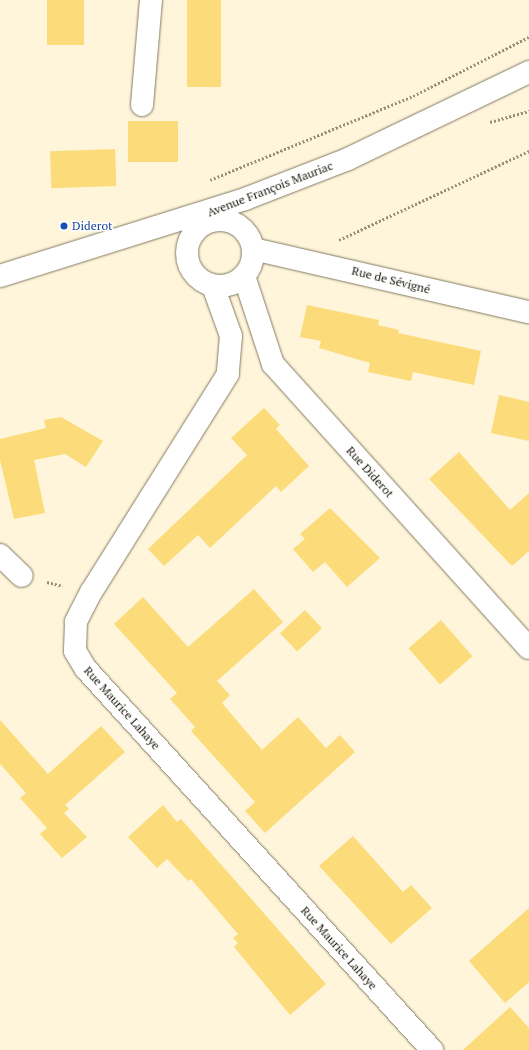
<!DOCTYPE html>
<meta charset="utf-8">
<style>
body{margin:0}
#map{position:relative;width:529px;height:1050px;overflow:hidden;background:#fef5da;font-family:"PT Serif",serif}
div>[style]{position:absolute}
.building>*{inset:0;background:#fcdc7a;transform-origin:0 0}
.path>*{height:2.5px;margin-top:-1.25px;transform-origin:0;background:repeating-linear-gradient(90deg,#958f7c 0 2px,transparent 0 4px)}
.roads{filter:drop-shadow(0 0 1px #827a61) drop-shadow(0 0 1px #827a61)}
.minor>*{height:22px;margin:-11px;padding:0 11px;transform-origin:11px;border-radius:11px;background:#fff}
.minor>.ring{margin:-11px;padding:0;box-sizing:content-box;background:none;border:22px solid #fff;border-radius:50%}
.tertiary>*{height:22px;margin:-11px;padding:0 11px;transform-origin:11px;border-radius:11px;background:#fff}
.dots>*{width:11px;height:11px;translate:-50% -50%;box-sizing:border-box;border:2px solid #fff;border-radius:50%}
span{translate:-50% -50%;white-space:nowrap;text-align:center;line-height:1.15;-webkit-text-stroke:3px #fff;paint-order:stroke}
.street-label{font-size:12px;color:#19160c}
.transit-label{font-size:12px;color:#164399}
.left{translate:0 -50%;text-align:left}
</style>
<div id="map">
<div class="building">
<i style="left:47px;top:0;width:37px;height:45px"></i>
<i style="left:187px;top:0;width:34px;height:87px"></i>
<i style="left:178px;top:121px;width:41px;height:50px;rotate:90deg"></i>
<i style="left:115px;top:149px;width:37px;height:65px;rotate:88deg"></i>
<i style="clip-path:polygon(307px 305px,379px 320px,378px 325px,399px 330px,398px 333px,481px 351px,474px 385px,413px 372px,411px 381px,368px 372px,370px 363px,319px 348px,321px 341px,300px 337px)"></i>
<i style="clip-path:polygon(499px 395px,529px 402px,529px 441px,491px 433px)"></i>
<i style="clip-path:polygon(264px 408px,280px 425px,276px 429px,309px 466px,281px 492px,276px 486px,210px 548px,198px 535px,164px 566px,148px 549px,247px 455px,231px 438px)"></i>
<i style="clip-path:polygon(61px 417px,103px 441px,86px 467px,65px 454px,34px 460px,45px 513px,14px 519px,0 460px,0 439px,46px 428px,44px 420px)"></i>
<i style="clip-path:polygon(459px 452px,510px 510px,529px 493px,529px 551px,512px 566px,429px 479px)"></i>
<i style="clip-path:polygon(330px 508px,380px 558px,347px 587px,325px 562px,313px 572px,293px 549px,305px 539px,300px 534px)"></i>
<i style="clip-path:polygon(254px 589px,283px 622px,217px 681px,230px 695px,222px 703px,262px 750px,298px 717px,326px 748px,340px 735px,355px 752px,265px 833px,245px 811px,255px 802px,191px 731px,195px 727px,170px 699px,177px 693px,114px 624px,143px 597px,188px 647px)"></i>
<i style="left:305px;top:610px;width:25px;height:34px;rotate:47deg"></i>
<i style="left:441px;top:620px;width:48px;height:43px;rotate:49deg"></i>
<i style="clip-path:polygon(0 720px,48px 774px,101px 726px,125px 752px,65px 805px,69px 809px,64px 813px,87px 837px,62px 858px,40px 834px,47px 828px,20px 798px,26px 793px,0 764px)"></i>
<i style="clip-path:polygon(163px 805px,177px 822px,181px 819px,326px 984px,290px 1015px,234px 947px,238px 943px,233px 938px,238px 934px,191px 879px,188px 881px,167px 859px,157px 868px,128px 837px)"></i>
<i style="clip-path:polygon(353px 836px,403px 892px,411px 885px,432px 908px,391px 944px,319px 866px)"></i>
<i style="clip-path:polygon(529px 908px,529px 982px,505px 1003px,469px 961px)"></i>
<i style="clip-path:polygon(510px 1007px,529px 1028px,529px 1050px,463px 1050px)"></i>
</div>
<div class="path">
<i style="left:490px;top:122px;width:41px;rotate:-15.8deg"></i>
<i style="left:210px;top:180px;width:220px;rotate:-22.5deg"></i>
<i style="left:413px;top:96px;width:130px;rotate:-27deg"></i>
<i style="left:339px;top:240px;width:210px;rotate:-25.1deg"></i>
<i style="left:47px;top:582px;width:16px;rotate:14deg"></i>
</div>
<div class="roads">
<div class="minor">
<i style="left:142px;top:105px;width:105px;rotate:-85.1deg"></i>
<i class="ring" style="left:187px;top:220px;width:44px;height:44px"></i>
<i style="left:253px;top:249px;width:283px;rotate:12.9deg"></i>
<i style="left:244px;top:276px;width:93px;rotate:71.8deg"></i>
<i style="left:273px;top:364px;width:382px;rotate:48deg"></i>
<i style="left:213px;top:286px;width:53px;rotate:70.2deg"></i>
<i style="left:231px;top:336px;width:38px;rotate:95deg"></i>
<i style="left:228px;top:374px;width:257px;rotate:122.1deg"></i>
<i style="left:91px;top:592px;width:34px;rotate:117deg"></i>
<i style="left:76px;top:622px;width:29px;rotate:92deg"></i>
<i style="left:75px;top:651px;width:21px;rotate:59deg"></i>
<i style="left:86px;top:669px;width:515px;rotate:47.76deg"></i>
<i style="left:0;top:555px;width:30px;rotate:44deg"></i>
</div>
<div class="tertiary">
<i style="left:0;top:276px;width:257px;rotate:-17.4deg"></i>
<i style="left:245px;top:199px;width:110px;rotate:-21.2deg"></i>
<i style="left:348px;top:159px;width:201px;rotate:-25.7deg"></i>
</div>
</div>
<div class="dots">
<i style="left:64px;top:226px;background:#1a4fb4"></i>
</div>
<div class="street-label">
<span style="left:270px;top:189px;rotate:-21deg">Avenue François Mauriac</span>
<span style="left:391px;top:280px;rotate:14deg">Rue de Sévigné</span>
<span style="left:370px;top:472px;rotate:48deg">Rue Diderot</span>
<span style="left:122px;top:708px;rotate:48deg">Rue Maurice Lahaye</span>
<span style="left:339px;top:948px;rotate:48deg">Rue Maurice Lahaye</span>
</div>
<div class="transit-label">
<span class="left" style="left:72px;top:226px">Diderot</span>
</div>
</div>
